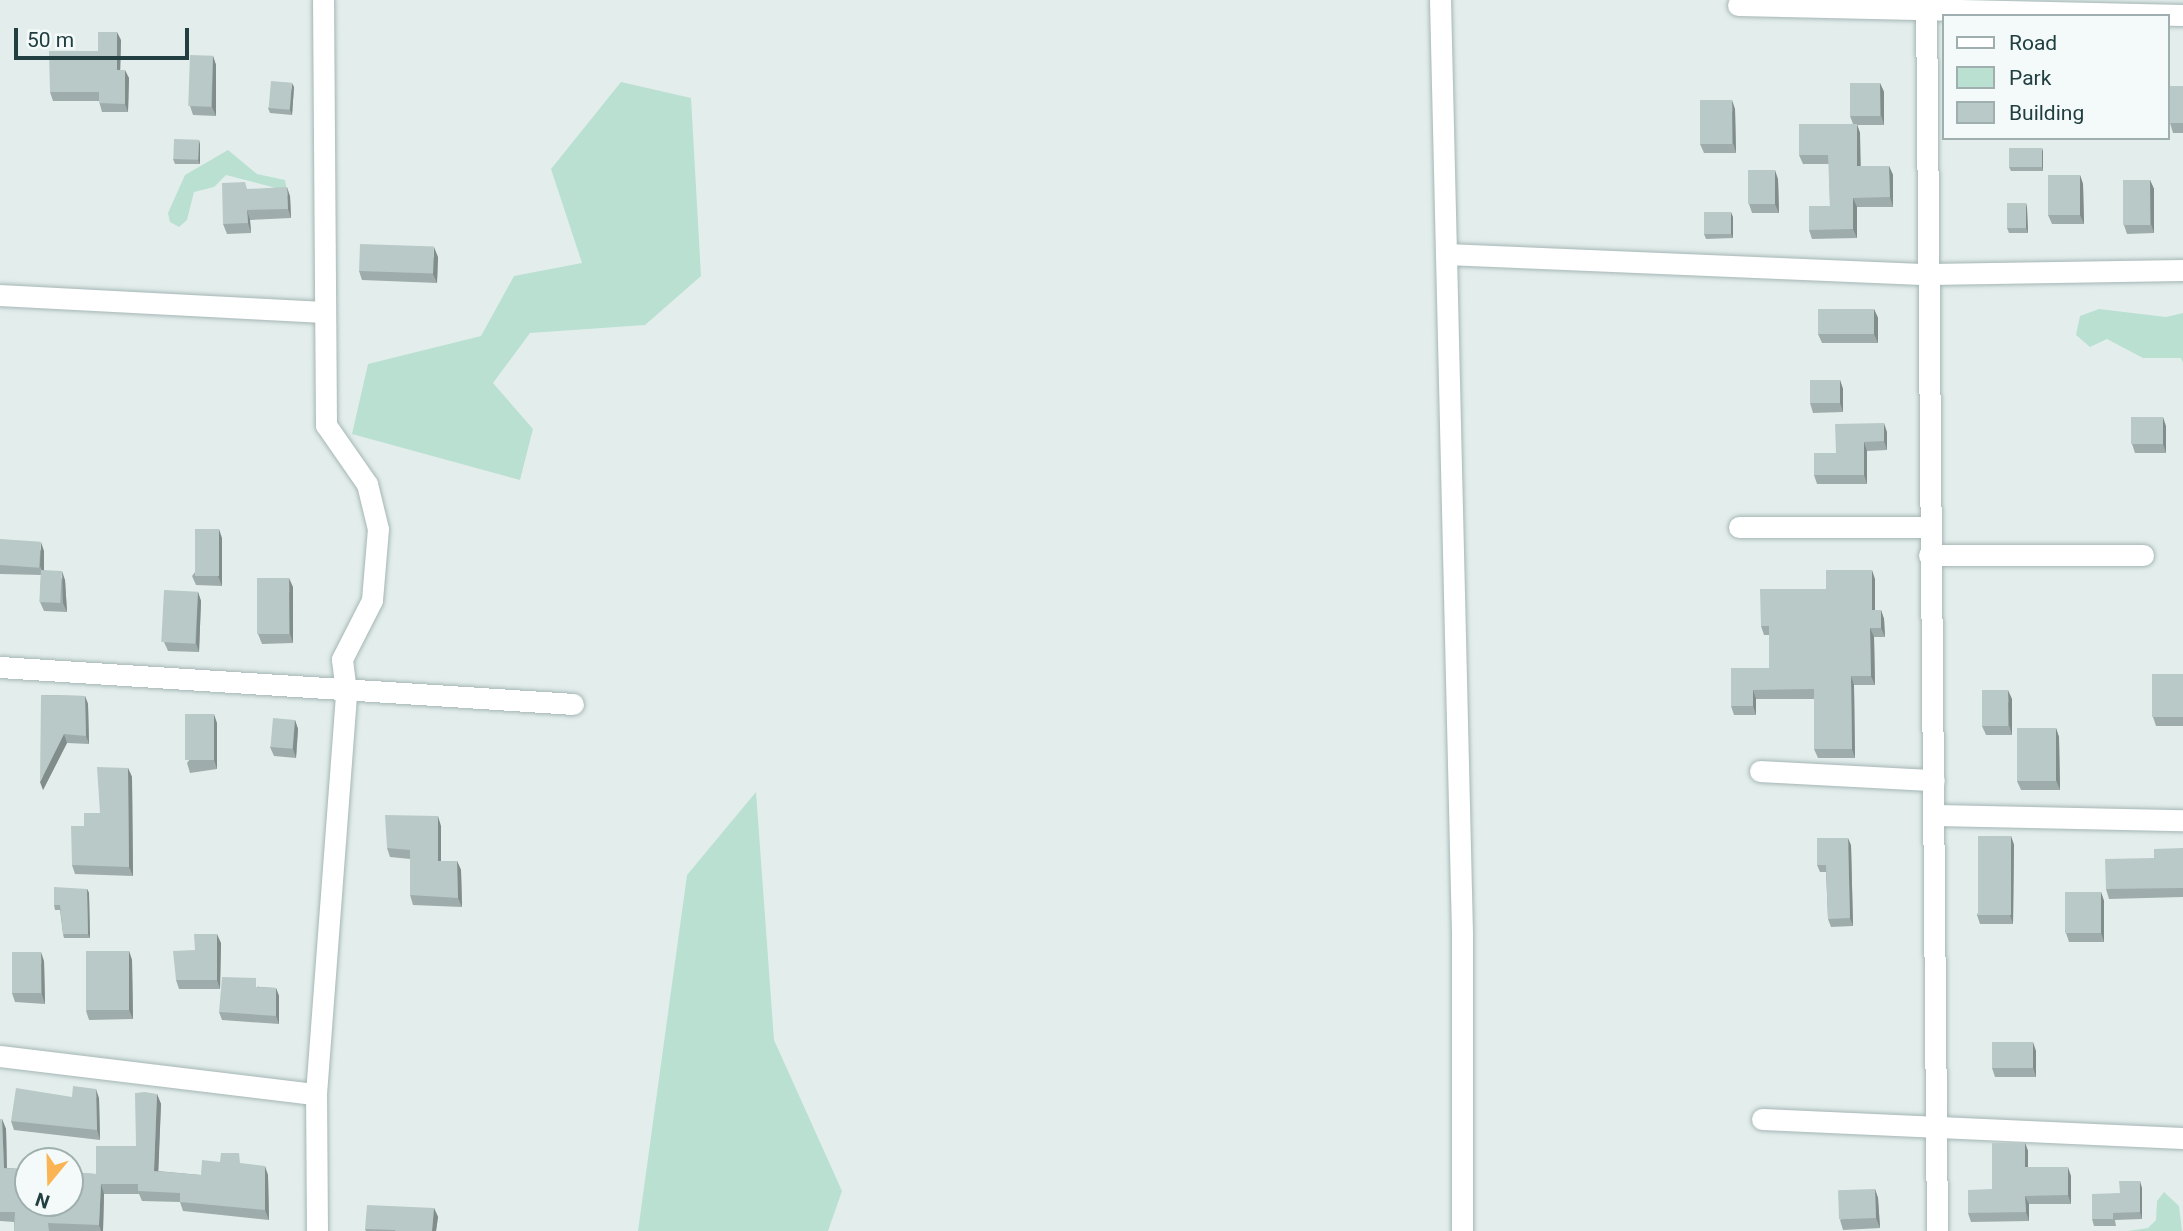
<!DOCTYPE html>
<style>
body{margin:0}
#map{position:relative;width:2183px;height:1231px;overflow:hidden;background:#e3eeec;font-family:Roboto,sans-serif}
div>[style]{position:absolute}
.green>*{inset:0;background:#bae0d1}
.roads{filter:drop-shadow(0 0 2px #a5b6b5) drop-shadow(0 0 2px #a5b6b5)}
.street>*{height:21px;margin:-10.5px;padding:0 10.5px;transform-origin:10.5px;border-radius:10.5px;background:#fff}
.wall>*{inset:0;background:#9eadab}
.shaded-wall>*{inset:0;background:#818d8b}
.building>*{inset:0;background:#b8c9c7;transform-origin:0 0}
span{translate:-50% -50%;white-space:nowrap;text-align:center;line-height:1.15;-webkit-text-stroke:7px #f3faf9;paint-order:stroke}
.legend{position:absolute;left:1942px;top:14px;width:228px;height:126px;box-sizing:border-box;background:#f3faf9;border:2px solid #9fafaf;margin:0;padding:9px 12px;list-style:none;font-size:21px;color:#213e40}
.legend li{display:flex;align-items:center;gap:14px;height:35px}
.legend b{width:35px;border:2px solid #9fafaf}
.north{position:absolute;left:14px;top:1147px;width:70px;height:70px;box-sizing:border-box;background:#f3faf9;border:2px solid #9fafaf;border-radius:50%;rotate:199deg;font-size:19px;font-weight:700;line-height:28px;text-align:center;color:#213e40}
.north::after{content:'';display:block;margin:auto;width:24px;height:32px;background:#fbb453;clip-path:polygon(50% 0,100% 100%,50% 72%,0 100%)}
.scale{position:absolute;left:14px;top:28px;width:175px;height:32px;box-sizing:border-box;border:4px solid #213e40;border-top:0;padding-left:9px;font-size:21px;line-height:24px;white-space:nowrap;color:#213e40;-webkit-text-stroke:5px #f3faf9;paint-order:stroke}
</style>
<div id="map">
<div class="green">
<i style="clip-path:polygon(621px 82px,691px 98px,701px 276px,645px 325px,530px 333px,493px 383px,533px 429px,520px 480px,352px 434px,368px 364px,481px 336px,514px 276px,582px 263px,551px 169px)"></i>
<i style="clip-path:polygon(228px 150px,257px 174px,285px 180px,287px 191px,226px 175px,214px 187px,194px 192px,187px 220px,179px 227px,170px 222px,168px 213px,185px 175px)"></i>
<i style="clip-path:polygon(2099px 309px,2166px 317px,2183px 313px,2183px 363px,2181px 358px,2143px 358px,2107px 339px,2090px 347px,2076px 335px,2080px 316px)"></i>
<i style="clip-path:polygon(756px 792px,774px 1040px,842px 1191px,828px 1231px,638px 1231px,687px 875px)"></i>
<i style="clip-path:polygon(2164px 1192px,2179px 1206px,2182px 1231px,2128px 1231px,2148px 1228px,2156px 1220px,2157px 1201px)"></i>
</div>
<div class="roads">
<div class="street">
<i style="left:1440px;top:0;width:937px;rotate:88.65deg"></i>
<i style="left:1462px;top:937px;width:294px;rotate:90deg"></i>
<i style="left:1926px;top:0;width:1231px;rotate:89.49deg"></i>
<i style="left:1738px;top:5px;width:445px;rotate:1.3deg"></i>
<i style="left:1446px;top:254px;width:482px;rotate:2.4deg"></i>
<i style="left:1928px;top:274px;width:255px;rotate:-0.9deg"></i>
<i style="left:0;top:295px;width:323px;rotate:3deg"></i>
<i style="left:1739px;top:527px;width:190px"></i>
<i style="left:1929px;top:555px;width:214px"></i>
<i style="left:0;top:667px;width:574px;rotate:3.69deg"></i>
<i style="left:1760px;top:771px;width:174px;rotate:3deg"></i>
<i style="left:1935px;top:815px;width:248px;rotate:1.2deg"></i>
<i style="left:0;top:1056px;width:318px;rotate:6.9deg"></i>
<i style="left:1762px;top:1119px;width:421px;rotate:2.6deg"></i>
<i style="left:317px;top:1231px;width:137px;rotate:-90.4deg"></i>
<i style="left:316px;top:1094px;width:403px;rotate:-85.7deg"></i>
<i style="left:346px;top:692px;width:33px;rotate:-97deg"></i>
<i style="left:342px;top:659px;width:66px;rotate:-63deg"></i>
<i style="left:372px;top:600px;width:71px;rotate:-85.2deg"></i>
<i style="left:378px;top:529px;width:46px;rotate:-103.7deg"></i>
<i style="left:367px;top:484px;width:72px;rotate:-124.8deg"></i>
<i style="left:326px;top:425px;width:425px;rotate:-90.4deg"></i>
</div>
</div>
<div class="wall">
<i style="clip-path:polygon(121px 40px,120px 70px,129px 78px,128px 112px,102px 112px,99px 101px,53px 101px,50px 92px,98px 51px)"></i>
<i style="clip-path:polygon(2167px 51px,2170px 58px,2170px 86px,2183px 86px,2183px 133px,2173px 133px,2170px 123px,2169px 87px,2167px 87px)"></i>
<i style="clip-path:polygon(213px 56px,216px 65px,216px 116px,193px 115px,190px 106px)"></i>
<i style="clip-path:polygon(1880px 83px,1884px 92px,1884px 125px,1857px 125px,1860px 133px,1860px 166px,1889px 166px,1893px 175px,1893px 207px,1857px 207px,1857px 238px,1812px 239px,1809px 230px,1830px 206px,1829px 164px,1803px 164px,1799px 155px,1853px 124px,1850px 116px)"></i>
<i style="clip-path:polygon(294px 87px,292px 115px,270px 113px,268px 108px)"></i>
<i style="clip-path:polygon(1735px 109px,1736px 153px,1704px 153px,1700px 144px)"></i>
<i style="clip-path:polygon(199px 140px,200px 145px,200px 164px,175px 164px,173px 159px)"></i>
<i style="clip-path:polygon(2042px 148px,2043px 152px,2043px 171px,2011px 171px,2009px 167px)"></i>
<i style="clip-path:polygon(2080px 175px,2083px 184px,2084px 224px,2052px 224px,2048px 215px)"></i>
<i style="clip-path:polygon(1778px 179px,1779px 213px,1752px 213px,1749px 204px)"></i>
<i style="clip-path:polygon(2150px 180px,2154px 189px,2154px 233px,2127px 234px,2124px 225px)"></i>
<i style="clip-path:polygon(247px 189px,290px 196px,291px 218px,250px 220px,251px 233px,227px 234px,223px 224px)"></i>
<i style="clip-path:polygon(2026px 203px,2027px 208px,2028px 233px,2009px 233px,2007px 228px)"></i>
<i style="clip-path:polygon(1733px 217px,1733px 238px,1706px 239px,1704px 234px)"></i>
<i style="clip-path:polygon(438px 257px,437px 283px,362px 280px,359px 271px)"></i>
<i style="clip-path:polygon(1874px 309px,1878px 318px,1878px 343px,1822px 343px,1818px 334px)"></i>
<i style="clip-path:polygon(1840px 380px,1843px 389px,1843px 412px,1813px 413px,1810px 403px)"></i>
<i style="clip-path:polygon(2166px 426px,2166px 453px,2135px 453px,2132px 444px)"></i>
<i style="clip-path:polygon(1887px 432px,1887px 450px,1867px 451px,1867px 484px,1817px 484px,1814px 475px,1836px 453px)"></i>
<i style="clip-path:polygon(222px 538px,222px 586px,196px 585px,192px 576px)"></i>
<i style="clip-path:polygon(0 539px,44px 551px,44px 570px,65px 580px,67px 612px,44px 611px,40px 602px,41px 575px,0 574px)"></i>
<i style="clip-path:polygon(1875px 579px,1875px 610px,1881px 610px,1884px 619px,1885px 637px,1874px 637px,1875px 685px,1854px 685px,1855px 758px,1818px 758px,1814px 749px,1814px 699px,1756px 699px,1756px 715px,1734px 715px,1731px 706px,1769px 668px,1769px 635px,1764px 635px,1761px 626px,1826px 589px)"></i>
<i style="clip-path:polygon(293px 587px,293px 643px,262px 644px,258px 634px)"></i>
<i style="clip-path:polygon(198px 592px,201px 601px,199px 652px,168px 651px,164px 642px)"></i>
<i style="clip-path:polygon(2183px 674px,2183px 726px,2156px 726px,2153px 717px)"></i>
<i style="clip-path:polygon(41px 695px,85px 696px,88px 704px,89px 744px,67px 743px,43px 790px)"></i>
<i style="clip-path:polygon(2012px 699px,2012px 735px,1986px 735px,1982px 726px)"></i>
<i style="clip-path:polygon(295px 720px,298px 729px,296px 758px,274px 756px,270px 747px)"></i>
<i style="clip-path:polygon(217px 723px,217px 769px,190px 773px,187px 763px)"></i>
<i style="clip-path:polygon(2056px 728px,2059px 737px,2060px 790px,2021px 790px,2017px 781px)"></i>
<i style="clip-path:polygon(128px 768px,132px 777px,133px 876px,75px 874px,72px 865px,84px 826px,100px 813px)"></i>
<i style="clip-path:polygon(441px 826px,441px 861px,457px 861px,461px 870px,462px 907px,413px 905px,410px 895px,410px 859px,390px 857px,387px 848px)"></i>
<i style="clip-path:polygon(2011px 836px,2014px 845px,2013px 924px,1980px 924px,1977px 915px)"></i>
<i style="clip-path:polygon(1851px 845px,1853px 926px,1831px 927px,1828px 919px,1826px 872px,1820px 872px,1817px 865px)"></i>
<i style="clip-path:polygon(2183px 848px,2183px 897px,2109px 899px,2106px 889px,2154px 858px)"></i>
<i style="clip-path:polygon(87px 889px,89px 893px,90px 938px,64px 938px,63px 934px,60px 910px,55px 910px,54px 905px)"></i>
<i style="clip-path:polygon(2101px 892px,2104px 901px,2104px 942px,2069px 942px,2066px 933px)"></i>
<i style="clip-path:polygon(221px 943px,220px 989px,179px 989px,176px 980px,195px 950px)"></i>
<i style="clip-path:polygon(129px 951px,132px 960px,133px 1019px,89px 1020px,86px 1011px)"></i>
<i style="clip-path:polygon(44px 961px,45px 1004px,15px 1002px,12px 993px)"></i>
<i style="clip-path:polygon(259px 986px,259px 987px,276px 988px,279px 996px,279px 1024px,222px 1020px,219px 1012px)"></i>
<i style="clip-path:polygon(2036px 1051px,2036px 1077px,1995px 1077px,1992px 1068px)"></i>
<i style="clip-path:polygon(157px 1094px,161px 1104px,158px 1171px,201px 1175px,243px 1164px,268px 1175px,269px 1220px,183px 1211px,180px 1202px,142px 1201px,139px 1194px,104px 1194px,103px 1231px,14px 1231px,14px 1222px,0 1221px,0 1119px,2px 1119px,6px 1129px,7px 1168px,96px 1174px,136px 1146px)"></i>
<i style="clip-path:polygon(72px 1097px,99px 1098px,100px 1140px,14px 1130px,11px 1121px)"></i>
<i style="clip-path:polygon(2025px 1143px,2028px 1151px,2028px 1167px,2071px 1176px,2071px 1204px,2029px 1204px,2029px 1221px,1971px 1222px,1968px 1213px,1992px 1189px)"></i>
<i style="clip-path:polygon(2142px 1188px,2142px 1219px,2115px 1220px,2116px 1226px,2094px 1226px,2092px 1219px,2120px 1193px)"></i>
<i style="clip-path:polygon(1875px 1189px,1878px 1198px,1880px 1228px,1843px 1230px,1840px 1220px)"></i>
<i style="clip-path:polygon(434px 1208px,438px 1217px,436px 1231px,366px 1231px,365px 1229px)"></i>
</div>
<div class="shaded-wall">
<i style="clip-path:polygon(117px 32px,121px 40px,120px 78px,117px 70px)"></i>
<i style="clip-path:polygon(2167px 51px,2170px 58px,2170px 87px,2167px 80px)"></i>
<i style="clip-path:polygon(213px 56px,216px 65px,216px 116px,212px 107px)"></i>
<i style="clip-path:polygon(125px 70px,129px 78px,128px 112px,125px 104px)"></i>
<i style="clip-path:polygon(292px 83px,294px 87px,292px 115px,290px 110px)"></i>
<i style="clip-path:polygon(1880px 83px,1884px 92px,1884px 125px,1881px 115px)"></i>
<i style="clip-path:polygon(1732px 100px,1735px 109px,1736px 153px,1733px 143px)"></i>
<i style="clip-path:polygon(1857px 124px,1860px 133px,1861px 175px,1857px 166px)"></i>
<i style="clip-path:polygon(199px 140px,200px 145px,200px 164px,198px 160px)"></i>
<i style="clip-path:polygon(2042px 148px,2043px 152px,2043px 171px,2042px 166px)"></i>
<i style="clip-path:polygon(1889px 166px,1893px 175px,1893px 207px,1890px 197px)"></i>
<i style="clip-path:polygon(1775px 170px,1778px 179px,1779px 213px,1775px 204px)"></i>
<i style="clip-path:polygon(2080px 175px,2083px 184px,2084px 224px,2080px 215px)"></i>
<i style="clip-path:polygon(2150px 180px,2154px 189px,2154px 233px,2151px 224px)"></i>
<i style="clip-path:polygon(287px 187px,290px 196px,291px 218px,288px 209px)"></i>
<i style="clip-path:polygon(1853px 198px,1857px 207px,1857px 238px,1853px 229px)"></i>
<i style="clip-path:polygon(2026px 203px,2027px 208px,2028px 233px,2026px 228px)"></i>
<i style="clip-path:polygon(247px 210px,250px 220px,251px 233px,248px 223px)"></i>
<i style="clip-path:polygon(1731px 212px,1733px 217px,1733px 238px,1731px 234px)"></i>
<i style="clip-path:polygon(434px 247px,438px 257px,437px 283px,433px 274px)"></i>
<i style="clip-path:polygon(1874px 309px,1878px 318px,1878px 343px,1874px 334px)"></i>
<i style="clip-path:polygon(1840px 380px,1843px 389px,1843px 412px,1840px 403px)"></i>
<i style="clip-path:polygon(2163px 417px,2166px 426px,2166px 453px,2163px 444px)"></i>
<i style="clip-path:polygon(1884px 423px,1887px 432px,1887px 450px,1884px 441px)"></i>
<i style="clip-path:polygon(1864px 442px,1867px 451px,1867px 484px,1864px 475px)"></i>
<i style="clip-path:polygon(219px 529px,222px 538px,222px 586px,218px 576px)"></i>
<i style="clip-path:polygon(41px 542px,44px 551px,44px 575px,40px 566px)"></i>
<i style="clip-path:polygon(1872px 570px,1875px 579px,1875px 619px,1872px 610px)"></i>
<i style="clip-path:polygon(62px 571px,65px 580px,67px 612px,63px 603px)"></i>
<i style="clip-path:polygon(289px 578px,293px 587px,293px 643px,290px 634px)"></i>
<i style="clip-path:polygon(198px 592px,201px 601px,199px 652px,196px 643px)"></i>
<i style="clip-path:polygon(1881px 610px,1884px 619px,1885px 637px,1881px 628px)"></i>
<i style="clip-path:polygon(1870px 628px,1874px 637px,1875px 685px,1871px 676px)"></i>
<i style="clip-path:polygon(1851px 676px,1854px 685px,1855px 758px,1852px 749px)"></i>
<i style="clip-path:polygon(1753px 690px,1756px 699px,1756px 715px,1753px 706px)"></i>
<i style="clip-path:polygon(2008px 690px,2012px 699px,2012px 735px,2009px 725px)"></i>
<i style="clip-path:polygon(85px 696px,88px 704px,89px 744px,86px 736px)"></i>
<i style="clip-path:polygon(214px 714px,217px 723px,217px 769px,214px 760px)"></i>
<i style="clip-path:polygon(295px 720px,298px 729px,296px 758px,293px 749px)"></i>
<i style="clip-path:polygon(2056px 728px,2059px 737px,2060px 790px,2056px 780px)"></i>
<i style="clip-path:polygon(64px 734px,67px 743px,43px 790px,40px 782px)"></i>
<i style="clip-path:polygon(128px 768px,132px 777px,133px 876px,129px 867px)"></i>
<i style="clip-path:polygon(438px 816px,441px 826px,441px 870px,438px 861px)"></i>
<i style="clip-path:polygon(2011px 836px,2014px 845px,2013px 924px,2010px 915px)"></i>
<i style="clip-path:polygon(1848px 838px,1851px 845px,1853px 926px,1850px 918px)"></i>
<i style="clip-path:polygon(457px 861px,461px 870px,462px 907px,458px 898px)"></i>
<i style="clip-path:polygon(87px 889px,89px 893px,90px 938px,88px 934px)"></i>
<i style="clip-path:polygon(2101px 892px,2104px 901px,2104px 942px,2101px 933px)"></i>
<i style="clip-path:polygon(217px 934px,221px 943px,220px 989px,217px 980px)"></i>
<i style="clip-path:polygon(129px 951px,132px 960px,133px 1019px,129px 1010px)"></i>
<i style="clip-path:polygon(41px 952px,44px 961px,45px 1004px,42px 995px)"></i>
<i style="clip-path:polygon(276px 988px,279px 996px,279px 1024px,276px 1016px)"></i>
<i style="clip-path:polygon(2033px 1042px,2036px 1051px,2036px 1077px,2033px 1068px)"></i>
<i style="clip-path:polygon(96px 1089px,99px 1098px,100px 1140px,97px 1130px)"></i>
<i style="clip-path:polygon(157px 1094px,161px 1104px,158px 1180px,154px 1171px)"></i>
<i style="clip-path:polygon(2px 1119px,6px 1129px,7px 1178px,4px 1168px)"></i>
<i style="clip-path:polygon(2025px 1143px,2028px 1151px,2028px 1175px,2025px 1167px)"></i>
<i style="clip-path:polygon(265px 1166px,268px 1175px,269px 1220px,265px 1210px)"></i>
<i style="clip-path:polygon(2068px 1167px,2071px 1176px,2071px 1204px,2068px 1195px)"></i>
<i style="clip-path:polygon(2140px 1181px,2142px 1188px,2142px 1219px,2140px 1212px)"></i>
<i style="clip-path:polygon(101px 1184px,104px 1194px,103px 1231px,101px 1231px,99px 1225px)"></i>
<i style="clip-path:polygon(1875px 1189px,1878px 1198px,1880px 1228px,1876px 1218px)"></i>
<i style="clip-path:polygon(2025px 1196px,2029px 1204px,2029px 1221px,2026px 1212px)"></i>
<i style="clip-path:polygon(434px 1208px,438px 1217px,436px 1231px,432px 1231px)"></i>
</div>
<div class="building">
<i style="clip-path:polygon(98px 32px,117px 32px,117px 70px,125px 70px,125px 104px,99px 103px,99px 92px,50px 92px,49px 51px,98px 51px)"></i>
<i style="left:190px;top:55px;width:23px;height:51px;rotate:2deg"></i>
<i style="left:271px;top:81px;width:21px;height:27px;rotate:5deg"></i>
<i style="left:1850px;top:83px;width:30px;height:33px"></i>
<i style="left:2169px;top:86px;width:14px;height:37px"></i>
<i style="left:1700px;top:100px;width:32px;height:44px"></i>
<i style="clip-path:polygon(1799px 124px,1857px 124px,1857px 166px,1889px 166px,1890px 197px,1853px 198px,1853px 229px,1809px 230px,1809px 206px,1830px 206px,1828px 155px,1799px 155px)"></i>
<i style="left:174px;top:139px;width:25px;height:20px;rotate:2deg"></i>
<i style="left:2009px;top:148px;width:33px;height:19px"></i>
<i style="left:1748px;top:170px;width:27px;height:34px"></i>
<i style="left:2048px;top:175px;width:32px;height:40px"></i>
<i style="left:2123px;top:180px;width:27px;height:45px"></i>
<i style="clip-path:polygon(245px 182px,247px 189px,287px 187px,288px 209px,247px 210px,248px 223px,223px 224px,222px 183px)"></i>
<i style="left:2007px;top:203px;width:19px;height:25px"></i>
<i style="left:1704px;top:212px;width:27px;height:22px"></i>
<i style="left:360px;top:244px;width:74px;height:27px;rotate:2deg"></i>
<i style="left:1818px;top:309px;width:56px;height:25px"></i>
<i style="left:1810px;top:380px;width:30px;height:23px"></i>
<i style="left:2131px;top:417px;width:32px;height:27px"></i>
<i style="clip-path:polygon(1884px 423px,1884px 441px,1864px 442px,1864px 475px,1814px 475px,1814px 453px,1836px 453px,1835px 424px)"></i>
<i style="left:195px;top:529px;width:24px;height:47px"></i>
<i style="left:0;top:539px;width:41px;height:26px;rotate:4deg"></i>
<i style="left:41px;top:570px;width:21px;height:32px;rotate:3deg"></i>
<i style="clip-path:polygon(1826px 570px,1872px 570px,1872px 610px,1881px 610px,1881px 628px,1870px 628px,1871px 676px,1851px 676px,1852px 749px,1814px 749px,1814px 689px,1753px 690px,1753px 706px,1731px 706px,1731px 668px,1769px 668px,1769px 626px,1761px 626px,1760px 589px,1826px 589px)"></i>
<i style="left:257px;top:578px;width:32px;height:56px"></i>
<i style="left:164px;top:590px;width:34px;height:52px;rotate:3deg"></i>
<i style="left:2152px;top:674px;width:31px;height:43px"></i>
<i style="left:1982px;top:690px;width:26px;height:36px"></i>
<i style="clip-path:polygon(41px 695px,85px 696px,86px 736px,64px 734px,40px 782px)"></i>
<i style="left:214px;top:714px;width:46px;height:29px;rotate:90deg"></i>
<i style="left:273px;top:718px;width:22px;height:29px;rotate:5deg"></i>
<i style="left:2017px;top:728px;width:39px;height:53px"></i>
<i style="clip-path:polygon(97px 767px,128px 768px,129px 867px,72px 865px,71px 826px,84px 826px,84px 813px,100px 813px)"></i>
<i style="clip-path:polygon(385px 815px,438px 816px,438px 861px,457px 861px,458px 898px,410px 895px,410px 850px,387px 848px)"></i>
<i style="left:1978px;top:836px;width:33px;height:79px"></i>
<i style="clip-path:polygon(1817px 838px,1848px 838px,1850px 918px,1828px 919px,1826px 865px,1817px 865px)"></i>
<i style="clip-path:polygon(2183px 848px,2183px 888px,2106px 889px,2105px 859px,2154px 858px,2154px 849px)"></i>
<i style="clip-path:polygon(54px 887px,87px 889px,88px 934px,63px 934px,60px 905px,54px 905px)"></i>
<i style="left:2065px;top:892px;width:36px;height:41px"></i>
<i style="clip-path:polygon(194px 934px,217px 934px,217px 980px,176px 980px,173px 951px,195px 950px)"></i>
<i style="left:129px;top:951px;width:59px;height:43px;rotate:90deg"></i>
<i style="left:12px;top:952px;width:29px;height:41px"></i>
<i style="clip-path:polygon(222px 977px,256px 978px,256px 987px,276px 988px,276px 1016px,219px 1012px)"></i>
<i style="left:2033px;top:1042px;width:26px;height:41px;rotate:90deg"></i>
<i style="clip-path:polygon(73px 1086px,96px 1089px,97px 1130px,11px 1121px,16px 1088px,72px 1097px)"></i>
<i style="clip-path:polygon(145px 1092px,157px 1094px,154px 1171px,201px 1175px,202px 1160px,220px 1162px,221px 1153px,239px 1153px,240px 1163px,265px 1166px,265px 1210px,180px 1202px,180px 1193px,138px 1191px,138px 1184px,101px 1184px,99px 1225px,48px 1223px,49px 1231px,14px 1231px,15px 1212px,0 1212px,0 1119px,2px 1119px,4px 1168px,28px 1170px,28px 1203px,70px 1203px,70px 1172px,96px 1174px,96px 1146px,136px 1146px,135px 1093px)"></i>
<i style="clip-path:polygon(1992px 1143px,2025px 1143px,2025px 1167px,2068px 1167px,2068px 1195px,2025px 1196px,2026px 1212px,1968px 1213px,1968px 1190px,1992px 1189px)"></i>
<i style="clip-path:polygon(2119px 1181px,2140px 1181px,2140px 1212px,2113px 1213px,2113px 1219px,2092px 1219px,2092px 1194px,2120px 1193px)"></i>
<i style="left:1875px;top:1189px;width:29px;height:37px;rotate:88deg"></i>
<i style="clip-path:polygon(367px 1205px,434px 1208px,432px 1231px,395px 1231px,395px 1230px,365px 1229px)"></i>
</div>
<ul class="legend">
<li><b style="height:9px;background:#fff"></b>Road</li>
<li><b style="height:19px;background:#bae0d1"></b>Park</li>
<li><b style="height:19px;background:#b8c9c7"></b>Building</li>
</ul>
<div class="north">N</div>
<div class="scale">50 m</div>
</div>
